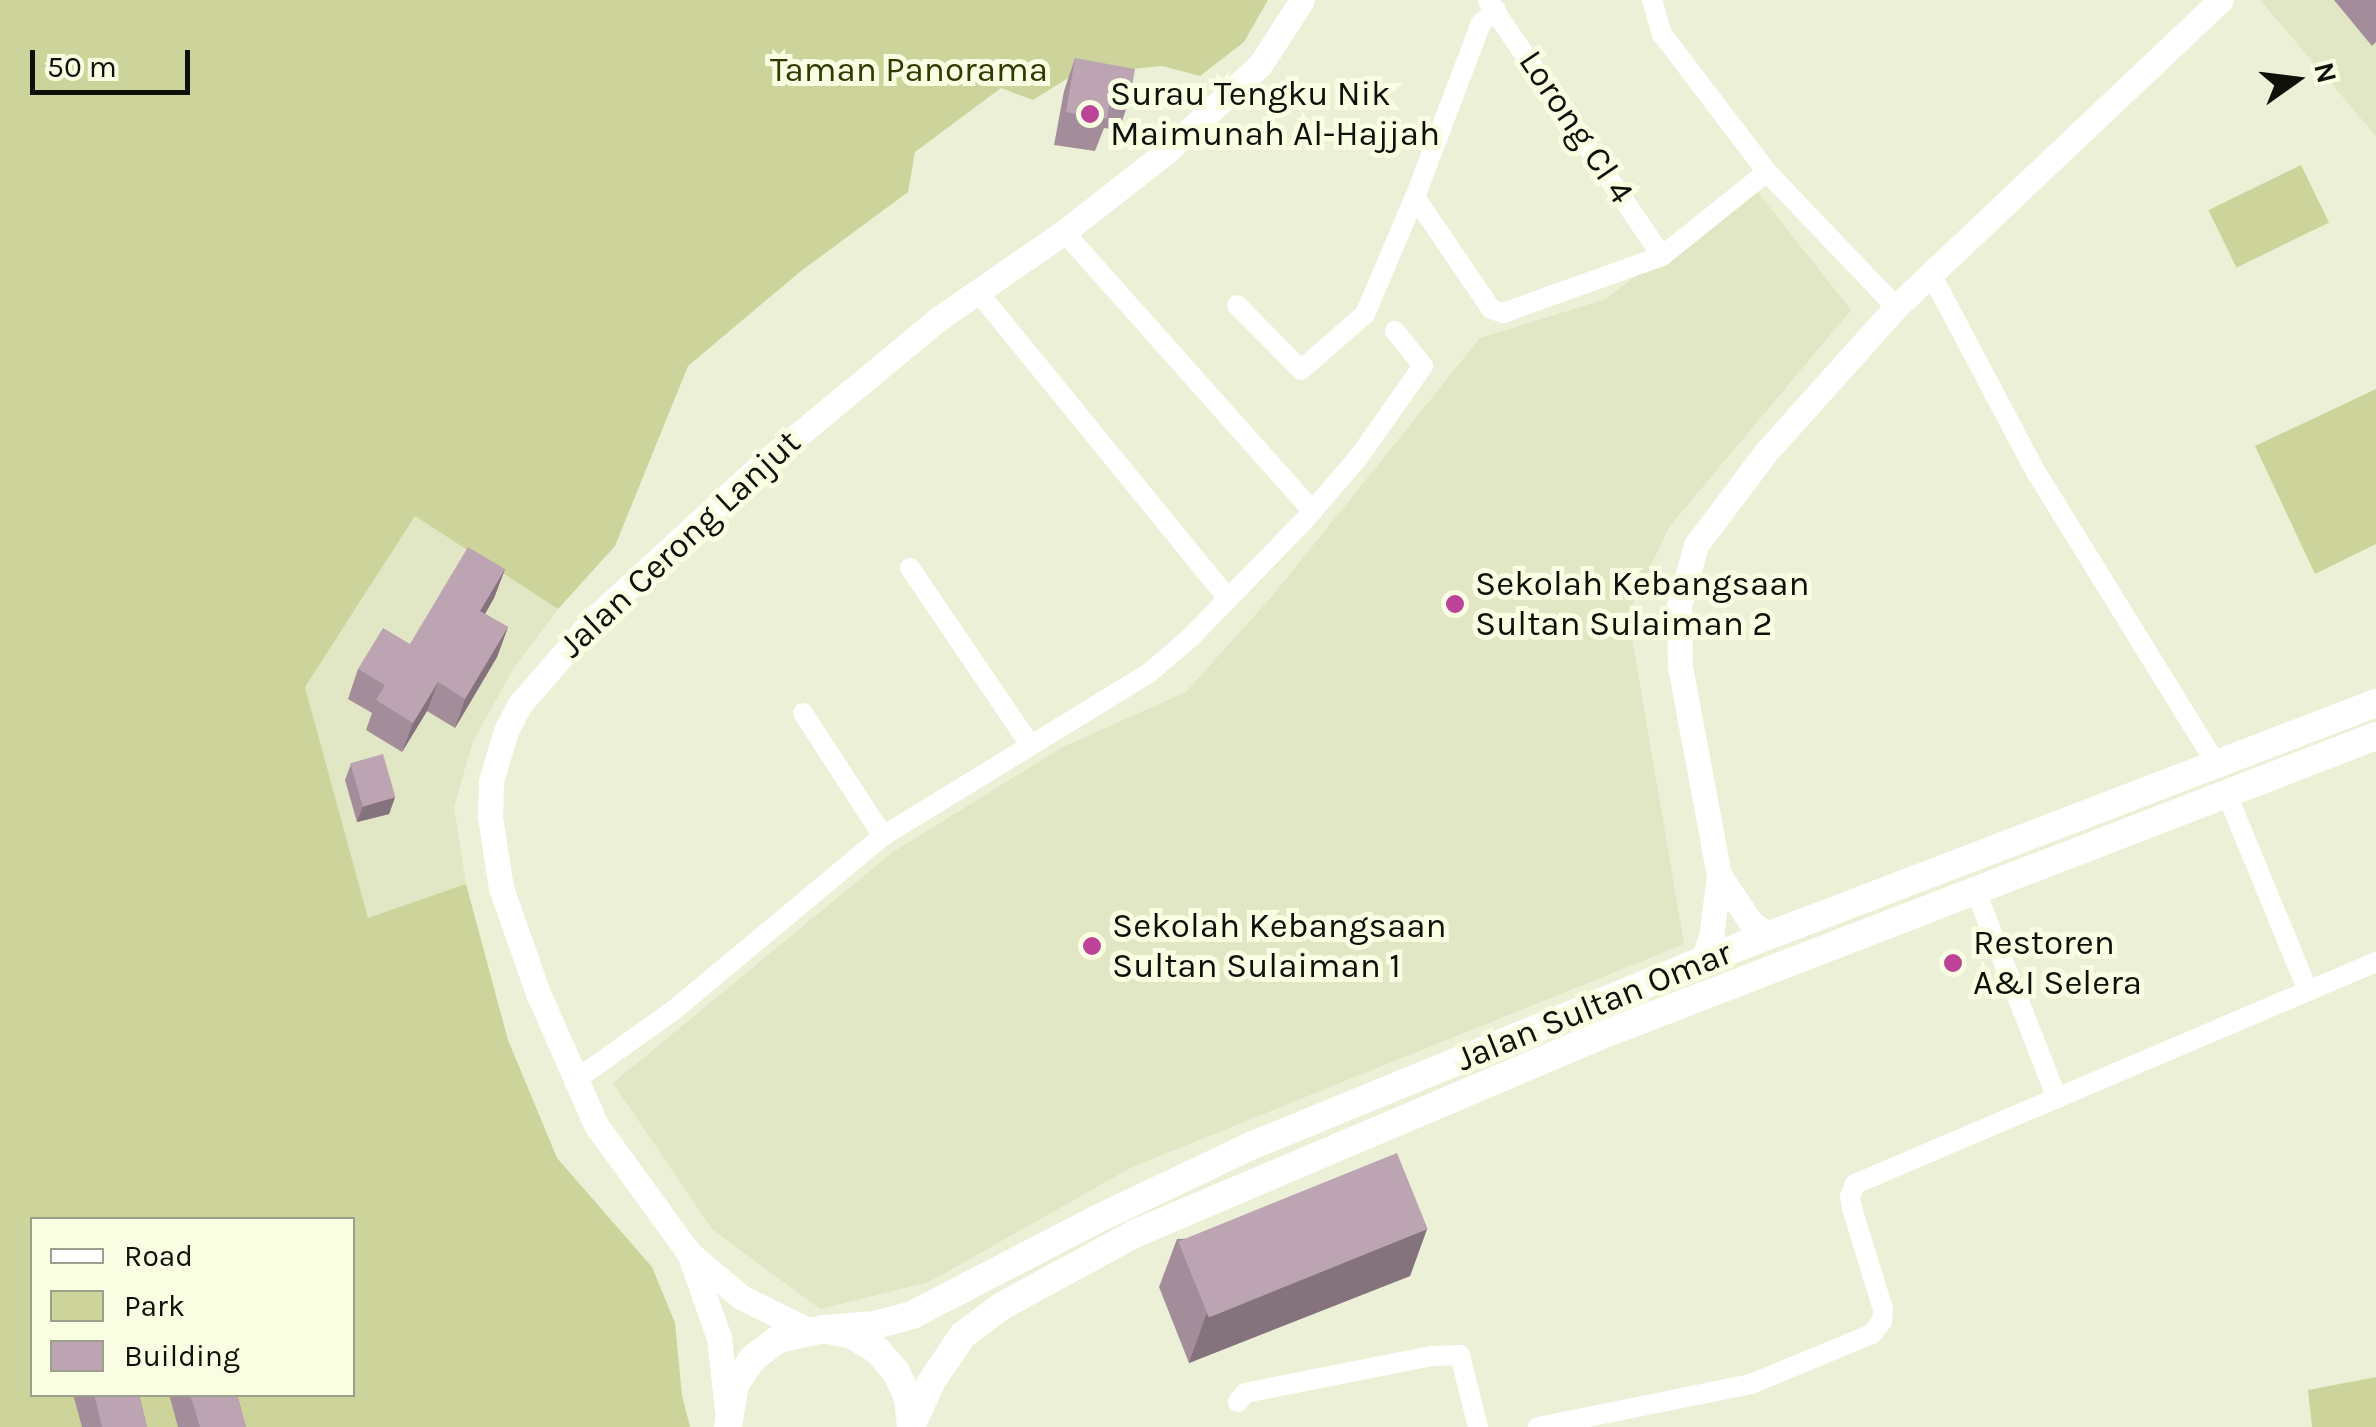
<!DOCTYPE html>
<style>
body{margin:0}
#map{position:relative;width:2376px;height:1427px;overflow:hidden;background:#ecf0d6;font-family:Karla,sans-serif}
div>[style]{position:absolute}
.built>*{inset:0;background:#e1e6c4}
.green>*{inset:0;background:#ccd49b;transform-origin:0 0}
.minor>*{height:20px;margin:-10px;padding:0 10px;transform-origin:10px;border-radius:10px;background:#fff}
.tertiary>*{height:25px;margin:-12.5px;padding:0 12.5px;transform-origin:12.5px;border-radius:12.5px;background:#fff}
.secondary>*{height:28px;margin:-14px;padding:0 14px;transform-origin:14px;border-radius:14px;background:#fff}
.wall>*{inset:0;background:#a38d9a}
.shaded-wall>*{inset:0;background:#84737d}
.building>*{inset:0;background:#bda4b3;transform-origin:0 0}
.dots>*{width:28px;height:28px;translate:-50% -50%;box-sizing:border-box;border:5px solid #f9fee3;border-radius:50%}
span{translate:-50% -50%;white-space:nowrap;text-align:center;line-height:1.15;-webkit-text-stroke:10px #f9fee3;paint-order:stroke}
.park-label{font-size:35px;color:#343900}
.poi-label{font-size:35px;color:#0f1008}
.left{translate:0 -50%;text-align:left}
.street-label{font-size:35px;color:#0f1008}
.legend{position:absolute;left:30px;top:1217px;width:325px;height:180px;box-sizing:border-box;background:#f9fee3;border:2px solid #9b9f8b;margin:0;padding:12px 18px;list-style:none;font-size:30px;color:#0f1008}
.legend li{display:flex;align-items:center;gap:20px;height:50px}
.legend b{width:50px;border:2px solid #9b9f8b}
.north{position:absolute;left:2246px;top:30px;width:100px;height:100px;-webkit-text-stroke:8px #f9fee3;paint-order:stroke;rotate:76deg;font-size:28px;font-weight:700;line-height:40px;text-align:center;color:#0f1008}
.north::after{content:'';display:block;margin:auto;width:35px;height:45px;background:#0f1008;clip-path:polygon(50% 0,100% 100%,50% 72%,0 100%)}
.scale{position:absolute;left:30px;top:50px;width:160px;height:45px;box-sizing:border-box;border:5px solid #0f1008;border-top:0;padding-left:12px;font-size:30px;line-height:35px;white-space:nowrap;color:#0f1008;-webkit-text-stroke:8px #f9fee3;paint-order:stroke}
</style>
<div id="map">
<div class="built">
<i style="clip-path:polygon(2260px 0,2376px 0,2376px 136px)"></i>
<i style="clip-path:polygon(1752px 185px,1851px 310px,1669px 527px,1628px 614px,1684px 944px,1132px 1167px,929px 1282px,820px 1309px,712px 1229px,613px 1083px,893px 852px,1063px 747px,1186px 692px,1274px 594px,1480px 338px,1606px 299px)"></i>
<i style="clip-path:polygon(415px 516px,558px 609px,515px 666px,473px 741px,454px 807px,466px 884px,368px 919px,305px 687px)"></i>
</div>
<div class="green">
<i style="clip-path:polygon(evenodd,0 0,1268px 0,1244px 42px,1200px 76px,1162px 66px,1122px 70px,1068px 78px,1033px 100px,1001px 88px,915px 152px,908px 192px,801px 271px,688px 366px,615px 546px,558px 609px,415px 516px,305px 687px,368px 918px,466px 884px,508px 1040px,557px 1158px,652px 1267px,675px 1323px,682px 1395px,690px 1427px,0 1427px,0 0,32px 1220px,352px 1220px,352px 1394px,32px 1394px,32px 1220px)"></i>
<i style="left:2301px;top:165px;width:64px;height:103px;rotate:64deg"></i>
<i style="clip-path:polygon(2376px 389px,2376px 544px,2315px 574px,2255px 446px)"></i>
<i style="clip-path:polygon(2376px 1377px,2376px 1427px,2312px 1427px,2308px 1390px)"></i>
</div>
<div class="minor">
<i style="left:1652px;top:0;width:35px;rotate:74deg"></i>
<i style="left:1662px;top:34px;width:173px;rotate:52.7deg"></i>
<i style="left:1767px;top:172px;width:187px;rotate:46.3deg"></i>
<i style="left:1488px;top:1px;width:309px;rotate:55.7deg"></i>
<i style="left:1415px;top:197px;width:135px;rotate:55.8deg"></i>
<i style="left:1491px;top:309px;width:13px;rotate:18deg"></i>
<i style="left:1503px;top:313px;width:169px;rotate:-19.7deg"></i>
<i style="left:1662px;top:256px;width:134px;rotate:-38.7deg"></i>
<i style="left:1064px;top:232px;width:374px;rotate:48.3deg"></i>
<i style="left:1931px;top:274px;width:224px;rotate:62.1deg"></i>
<i style="left:2036px;top:472px;width:342px;rotate:58.3deg"></i>
<i style="left:978px;top:292px;width:394px;rotate:50.8deg"></i>
<i style="left:1237px;top:305px;width:91px;rotate:45.4deg"></i>
<i style="left:1301px;top:370px;width:85px;rotate:-41.2deg"></i>
<i style="left:1365px;top:314px;width:127px;rotate:-66.9deg"></i>
<i style="left:1415px;top:197px;width:186px;rotate:-69.2deg"></i>
<i style="left:1481px;top:23px;width:20px;rotate:-41deg"></i>
<i style="left:910px;top:568px;width:212px;rotate:55.8deg"></i>
<i style="left:803px;top:713px;width:147px;rotate:57deg"></i>
<i style="left:2226px;top:792px;width:215px;rotate:67.6deg"></i>
<i style="left:1975px;top:889px;width:225px;rotate:68.6deg"></i>
<i style="left:574px;top:1081px;width:123px;rotate:-35.4deg"></i>
<i style="left:674px;top:1010px;width:272px;rotate:-39.8deg"></i>
<i style="left:883px;top:836px;width:312px;rotate:-31.5deg"></i>
<i style="left:1149px;top:673px;width:54px;rotate:-40.5deg"></i>
<i style="left:1190px;top:638px;width:159px;rotate:-45.8deg"></i>
<i style="left:1301px;top:524px;width:87px;rotate:-49.2deg"></i>
<i style="left:1358px;top:458px;width:113px;rotate:-54.8deg"></i>
<i style="left:1423px;top:366px;width:45px;rotate:-128.7deg"></i>
<i style="left:1238px;top:1402px;width:11px;rotate:-52deg"></i>
<i style="left:1245px;top:1393px;width:191px;rotate:-11.2deg"></i>
<i style="left:1432px;top:1356px;width:28px;rotate:-2deg"></i>
<i style="left:1460px;top:1355px;width:74px;rotate:76deg"></i>
<i style="left:1538px;top:1427px;width:217px;rotate:-11.4deg"></i>
<i style="left:1751px;top:1384px;width:131px;rotate:-22.5deg"></i>
<i style="left:1872px;top:1334px;width:16px;rotate:-52deg"></i>
<i style="left:1882px;top:1321px;width:12px;rotate:-85deg"></i>
<i style="left:1883px;top:1309px;width:106px;rotate:-107.1deg"></i>
<i style="left:1852px;top:1208px;width:12px;rotate:-99deg"></i>
<i style="left:1850px;top:1196px;width:13px;rotate:-67deg"></i>
<i style="left:1855px;top:1184px;width:566px;rotate:-23.08deg"></i>
</div>
<div class="tertiary">
<i style="left:1719px;top:875px;width:59px;rotate:56deg"></i>
<i style="left:1752px;top:924px;width:21px;rotate:31deg"></i>
<i style="left:1702px;top:961px;width:26px;rotate:-69deg"></i>
<i style="left:1711px;top:937px;width:63px;rotate:-82.6deg"></i>
<i style="left:1719px;top:875px;width:213px;rotate:-100.6deg"></i>
<i style="left:1680px;top:666px;width:60px;rotate:-91deg"></i>
<i style="left:1679px;top:606px;width:63px;rotate:-74.4deg"></i>
<i style="left:1696px;top:545px;width:116px;rotate:-53deg"></i>
<i style="left:1766px;top:452px;width:195px;rotate:-48.1deg"></i>
<i style="left:1896px;top:307px;width:447px;rotate:-43.4deg"></i>
<i style="left:689px;top:1253px;width:68px;rotate:40.2deg"></i>
<i style="left:741px;top:1297px;width:75px;rotate:26.2deg"></i>
<i style="left:727px;top:1410px;width:72px;rotate:-96.3deg"></i>
<i style="left:719px;top:1338px;width:90px;rotate:-109.4deg"></i>
<i style="left:689px;top:1253px;width:158px;rotate:-126deg"></i>
<i style="left:596px;top:1125px;width:144px;rotate:-113.7deg"></i>
<i style="left:538px;top:993px;width:111px;rotate:-109.4deg"></i>
<i style="left:501px;top:888px;width:73px;rotate:-98.7deg"></i>
<i style="left:490px;top:816px;width:35px;rotate:-88deg"></i>
<i style="left:491px;top:781px;width:52px;rotate:-73.3deg"></i>
<i style="left:506px;top:731px;width:30px;rotate:-63deg"></i>
<i style="left:520px;top:704px;width:116px;rotate:-48.9deg"></i>
<i style="left:596px;top:617px;width:219px;rotate:-42.6deg"></i>
<i style="left:757px;top:469px;width:235px;rotate:-39.6deg"></i>
<i style="left:938px;top:319px;width:153px;rotate:-34.6deg"></i>
<i style="left:1064px;top:232px;width:130px;rotate:-38.1deg"></i>
<i style="left:1166px;top:152px;width:128px;rotate:-42.8deg"></i>
<i style="left:1260px;top:65px;width:77px;rotate:-57.1deg"></i>
</div>
<div class="secondary">
<i style="left:824px;top:1329px;width:51px;rotate:-4.5deg"></i>
<i style="left:875px;top:1325px;width:38px;rotate:-15deg"></i>
<i style="left:912px;top:1315px;width:206px;rotate:-27.4deg"></i>
<i style="left:1095px;top:1220px;width:175px;rotate:-25.4deg"></i>
<i style="left:1253px;top:1145px;width:485px;rotate:-22.3deg"></i>
<i style="left:1702px;top:961px;width:722px;rotate:-20.95deg"></i>
<i style="left:728px;top:1427px;width:44px;rotate:-80.8deg"></i>
<i style="left:735px;top:1384px;width:32px;rotate:-55deg"></i>
<i style="left:753px;top:1358px;width:31px;rotate:-37deg"></i>
<i style="left:778px;top:1339px;width:47px;rotate:-12.3deg"></i>
<i style="left:824px;top:1329px;width:29px;rotate:12deg"></i>
<i style="left:852px;top:1335px;width:29px;rotate:31deg"></i>
<i style="left:877px;top:1350px;width:29px;rotate:49deg"></i>
<i style="left:896px;top:1372px;width:29px;rotate:65deg"></i>
<i style="left:908px;top:1398px;width:28px;rotate:84deg"></i>
<i style="left:911px;top:1427px;width:49px;rotate:-66deg"></i>
<i style="left:931px;top:1382px;width:57px;rotate:-55.8deg"></i>
<i style="left:963px;top:1335px;width:49px;rotate:-36.6deg"></i>
<i style="left:1002px;top:1306px;width:150px;rotate:-28.6deg"></i>
<i style="left:1134px;top:1234px;width:503px;rotate:-23.05deg"></i>
<i style="left:1597px;top:1037px;width:835px;rotate:-21.13deg"></i>
</div>
<div class="wall">
<i style="clip-path:polygon(2334px 0,2376px 0,2376px 42px,2372px 46px)"></i>
<i style="clip-path:polygon(1075px 58px,1130px 98px,1119px 130px,1104px 128px,1095px 151px,1054px 145px,1064px 91px)"></i>
<i style="clip-path:polygon(505px 569px,494px 598px,485px 614px,508px 627px,497px 657px,455px 728px,427px 711px,402px 752px,366px 730px,372px 713px,348px 699px,358px 669px,410px 644px)"></i>
<i style="clip-path:polygon(351px 764px,395px 797px,389px 814px,357px 822px,345px 780px)"></i>
<i style="clip-path:polygon(1427px 1229px,1410px 1276px,1189px 1363px,1159px 1287px,1177px 1239px)"></i>
<i style="clip-path:polygon(73px 1394px,139px 1394px,147px 1427px,82px 1427px)"></i>
<i style="clip-path:polygon(169px 1394px,237px 1394px,246px 1427px,178px 1427px)"></i>
</div>
<div class="shaded-wall">
<i style="clip-path:polygon(505px 569px,494px 598px,470px 640px,480px 611px)"></i>
<i style="clip-path:polygon(508px 627px,497px 657px,455px 728px,465px 699px)"></i>
<i style="clip-path:polygon(438px 682px,427px 711px,402px 752px,413px 723px)"></i>
<i style="clip-path:polygon(395px 797px,389px 814px,357px 822px,363px 806px)"></i>
<i style="clip-path:polygon(1427px 1229px,1410px 1276px,1189px 1363px,1206px 1315px)"></i>
</div>
<div class="building">
<i style="clip-path:polygon(1075px 58px,1135px 69px,1130px 98px,1111px 94px,1107px 119px,1066px 112px)"></i>
<i style="clip-path:polygon(468px 547px,505px 569px,480px 611px,508px 627px,465px 699px,438px 682px,413px 723px,376px 700px,385px 685px,358px 669px,383px 628px,410px 644px)"></i>
<i style="left:383px;top:754px;width:45px;height:34px;rotate:74deg"></i>
<i style="left:1397px;top:1153px;width:82px;height:236px;rotate:68deg"></i>
<i style="clip-path:polygon(94px 1394px,139px 1394px,147px 1427px,102px 1427px)"></i>
<i style="clip-path:polygon(190px 1394px,237px 1394px,246px 1427px,200px 1427px)"></i>
</div>
<div class="dots">
<i style="left:1090px;top:114px;background:#bc4397"></i>
<i style="left:1455px;top:604px;background:#bc4397"></i>
<i style="left:1092px;top:946px;background:#bc4397"></i>
<i style="left:1953px;top:963px;background:#bc4397"></i>
</div>
<div class="park-label">
<span style="left:909px;top:70px">Taman Panorama</span>
</div>
<div class="poi-label">
<span class="left" style="left:1110px;top:114px">Surau Tengku Nik<br>Maimunah Al-Hajjah</span>
<span class="left" style="left:1475px;top:604px">Sekolah Kebangsaan<br>Sultan Sulaiman 2</span>
<span class="left" style="left:1112px;top:946px">Sekolah Kebangsaan<br>Sultan Sulaiman 1</span>
<span class="left" style="left:1973px;top:963px">Restoren<br>A&amp;I Selera</span>
</div>
<div class="street-label">
<span style="left:1576px;top:127px;rotate:56deg">Lorong Cl 4</span>
<span style="left:680px;top:544px;rotate:-43deg">Jalan Cerong Lanjut</span>
<span style="left:1594px;top:1006px;rotate:-22deg">Jalan Sultan Omar</span>
</div>
<ul class="legend">
<li><b style="height:12px;background:#fff"></b>Road</li>
<li><b style="height:28px;background:#ccd49b"></b>Park</li>
<li><b style="height:28px;background:#bda4b3"></b>Building</li>
</ul>
<div class="north">N</div>
<div class="scale">50 m</div>
</div>
